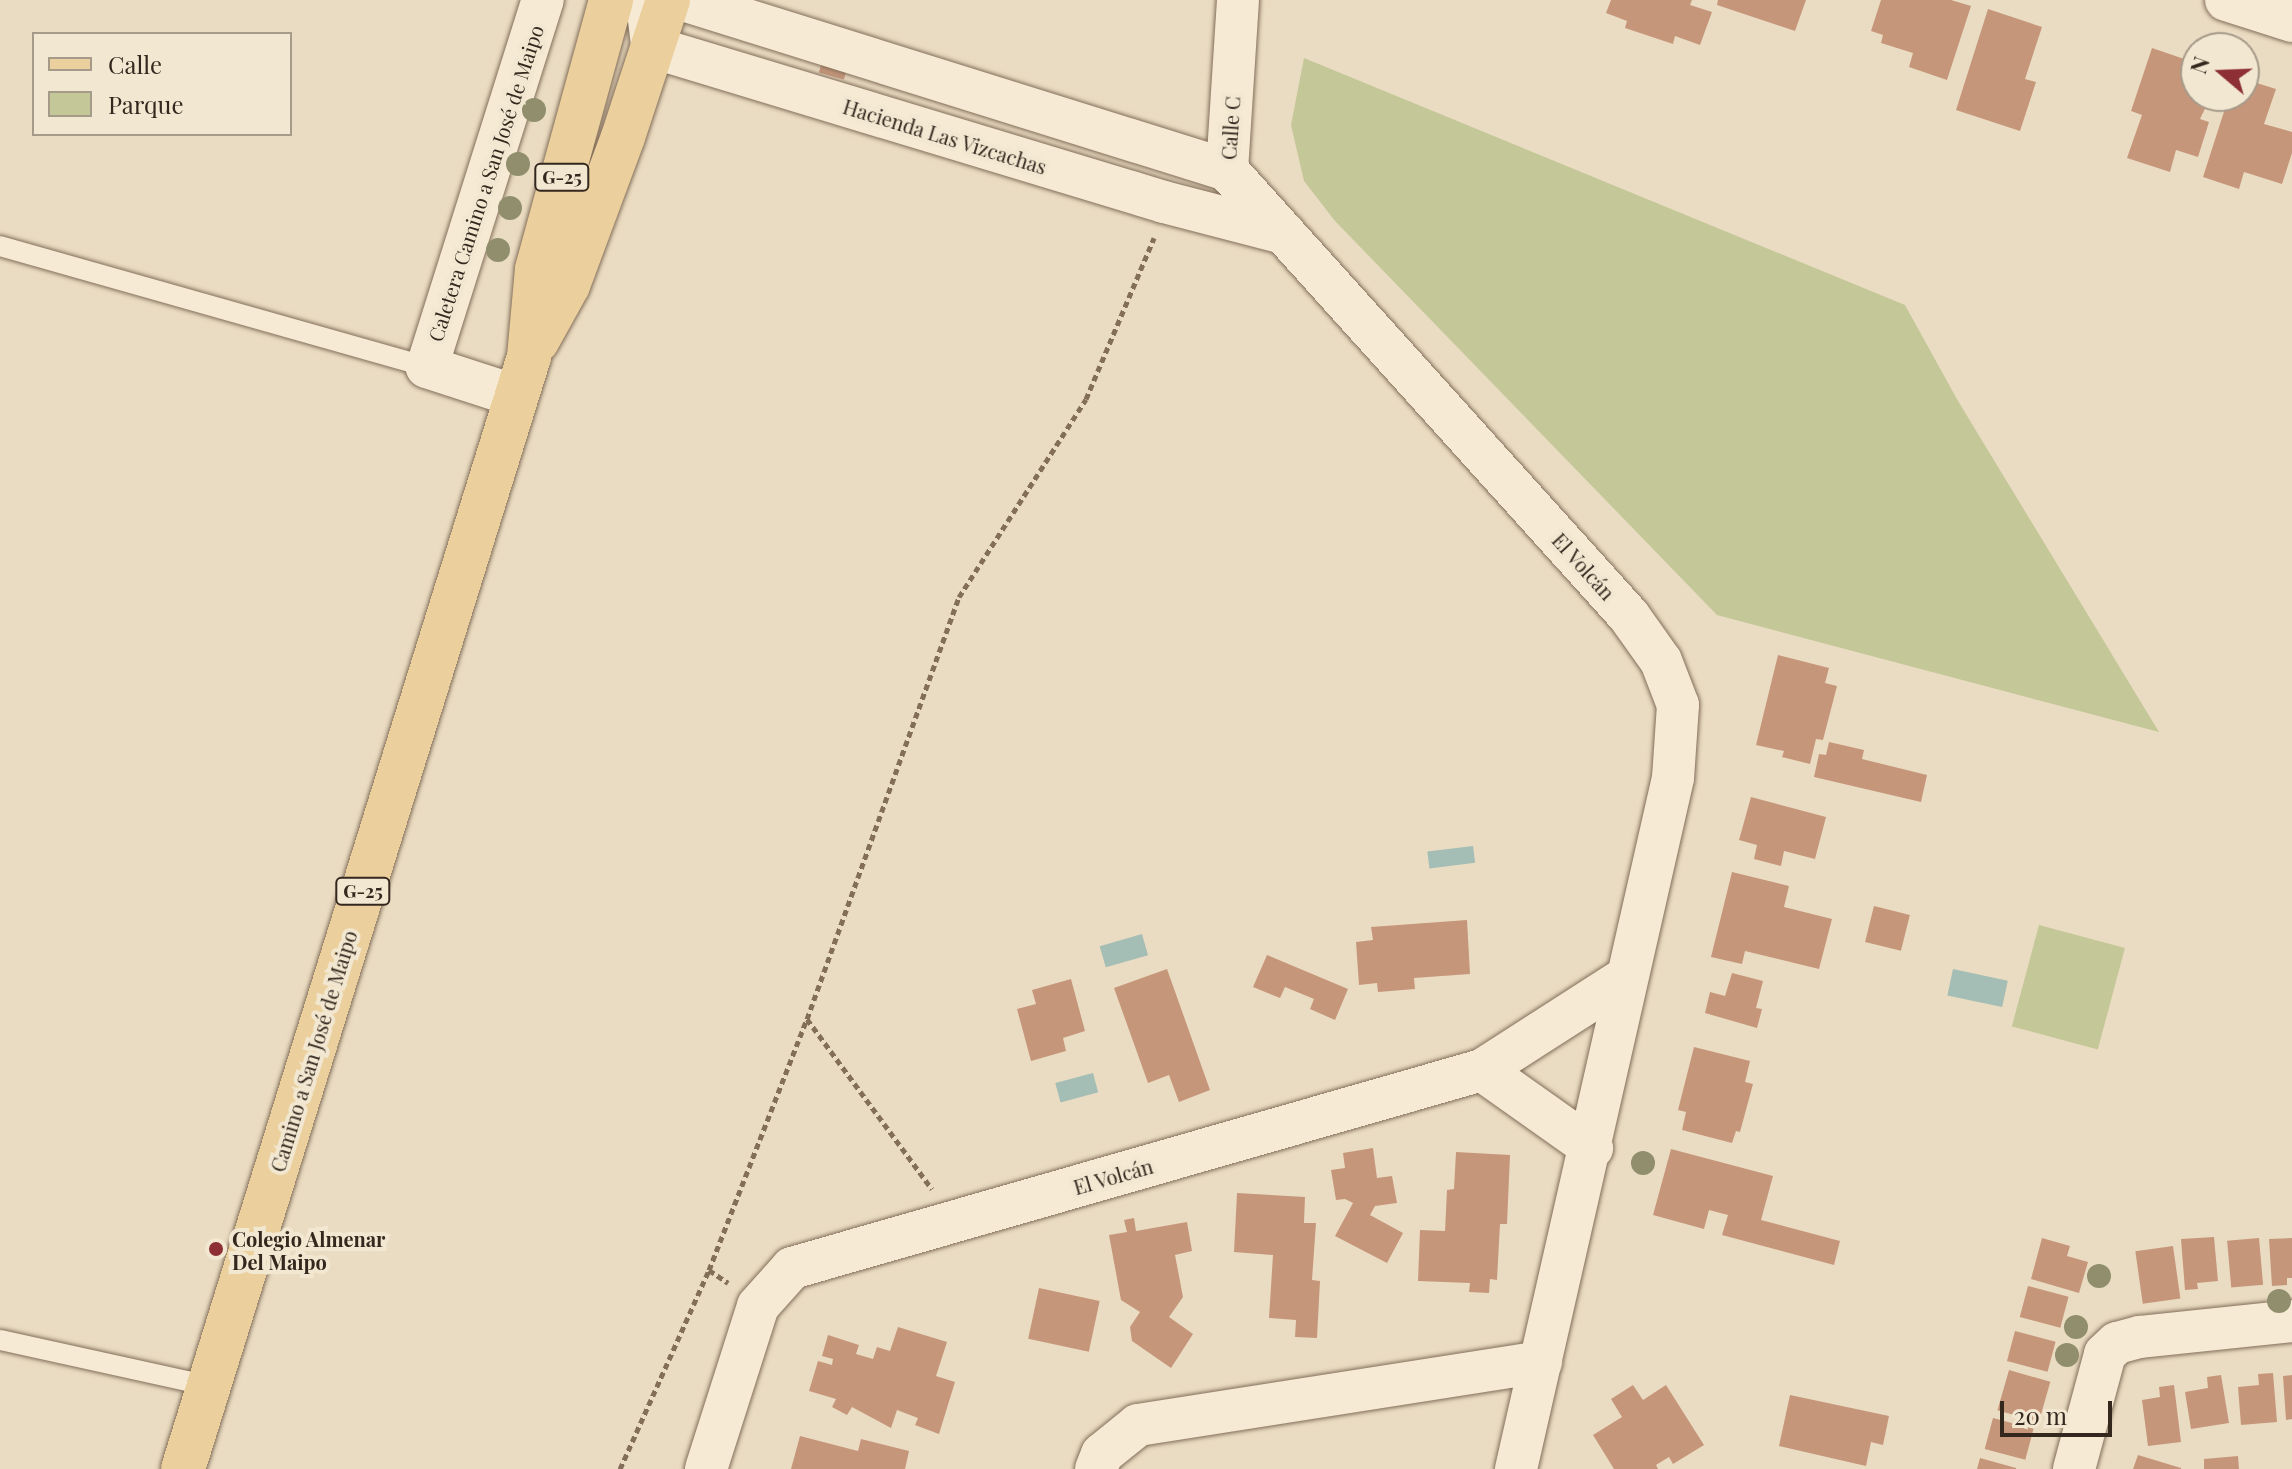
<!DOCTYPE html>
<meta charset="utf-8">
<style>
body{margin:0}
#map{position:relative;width:2292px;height:1469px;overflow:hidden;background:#eadcc2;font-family:"Playfair Display",serif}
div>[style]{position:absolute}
.green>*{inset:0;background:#c4c797;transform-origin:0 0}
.water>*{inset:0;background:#a4bdb5;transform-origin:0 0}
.building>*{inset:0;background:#c6967a;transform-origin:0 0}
.path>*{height:5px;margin-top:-2.5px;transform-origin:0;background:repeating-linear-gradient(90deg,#836e5a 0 6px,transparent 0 10px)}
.roads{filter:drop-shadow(0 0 2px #836e5a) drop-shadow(0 0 2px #836e5a)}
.service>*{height:20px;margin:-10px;padding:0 10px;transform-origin:10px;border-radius:10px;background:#f6ead4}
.minor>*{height:42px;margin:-21px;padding:0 21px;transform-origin:21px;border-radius:21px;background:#f6ead4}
.primary>*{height:44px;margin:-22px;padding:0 22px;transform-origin:22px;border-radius:22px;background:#ebcf9c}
.trees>*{width:24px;height:24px;margin:-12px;border-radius:50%;background:#908e6c}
.dots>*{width:22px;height:22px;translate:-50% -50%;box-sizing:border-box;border:4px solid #f2e7d1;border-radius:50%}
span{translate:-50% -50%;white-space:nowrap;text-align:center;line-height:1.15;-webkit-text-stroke:8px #f2e7d1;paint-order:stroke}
.shield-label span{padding:2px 6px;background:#f2e7d1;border:2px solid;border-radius:6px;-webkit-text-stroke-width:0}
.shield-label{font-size:18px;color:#34271e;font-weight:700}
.street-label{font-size:20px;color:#34271e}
.poi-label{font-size:20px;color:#34271e;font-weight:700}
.left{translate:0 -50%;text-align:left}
.legend{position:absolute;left:32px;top:32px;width:260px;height:104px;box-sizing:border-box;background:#f2e7d1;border:2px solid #a69a89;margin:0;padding:10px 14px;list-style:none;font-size:24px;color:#34271e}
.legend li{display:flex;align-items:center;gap:16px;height:40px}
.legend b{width:40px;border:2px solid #a69a89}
.north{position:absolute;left:2180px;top:32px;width:80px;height:80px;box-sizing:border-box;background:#f2e7d1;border:2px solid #a69a89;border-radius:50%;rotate:289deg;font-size:22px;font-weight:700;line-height:32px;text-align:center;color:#34271e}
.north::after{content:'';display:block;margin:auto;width:28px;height:36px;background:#8d2f34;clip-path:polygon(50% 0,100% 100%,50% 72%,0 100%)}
.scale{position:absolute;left:2000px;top:1401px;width:112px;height:36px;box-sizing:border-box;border:4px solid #34271e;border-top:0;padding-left:10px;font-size:24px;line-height:28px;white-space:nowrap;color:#34271e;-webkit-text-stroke:6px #f2e7d1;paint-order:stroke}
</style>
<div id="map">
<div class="green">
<i style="clip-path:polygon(1304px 58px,1905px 305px,1958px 401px,2159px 732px,1717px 615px,1335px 221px,1304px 181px,1291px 125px)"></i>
<i style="left:2039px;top:925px;width:89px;height:105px;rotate:15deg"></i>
</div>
<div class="water">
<i style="left:1473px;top:846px;width:17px;height:46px;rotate:83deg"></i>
<i style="left:1142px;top:934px;width:22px;height:44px;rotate:74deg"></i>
<i style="left:1953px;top:969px;width:56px;height:27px;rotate:12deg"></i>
<i style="left:1093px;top:1073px;width:20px;height:39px;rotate:75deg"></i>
</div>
<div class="building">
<i style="clip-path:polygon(1611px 0,1692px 0,1690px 5px,1712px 12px,1700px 45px,1675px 36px,1673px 44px,1625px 28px,1627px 21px,1606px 13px)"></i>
<i style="clip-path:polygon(1718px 0,1806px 0,1795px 31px,1717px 5px)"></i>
<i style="clip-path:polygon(1881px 0,1951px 0,1971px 6px,1947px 80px,1909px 67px,1913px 53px,1881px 43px,1883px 35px,1871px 31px)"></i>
<i style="clip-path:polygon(1988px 9px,2042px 27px,2025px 79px,2036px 82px,2020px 131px,1956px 110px)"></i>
<i style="clip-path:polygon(2152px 48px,2196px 63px,2196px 96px,2211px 96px,2200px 119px,2209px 122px,2198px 157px,2176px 150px,2170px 172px,2127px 158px,2142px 115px,2131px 111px)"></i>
<i style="left:823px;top:58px;width:26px;height:15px;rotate:16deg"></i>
<i style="clip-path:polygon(2244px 79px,2276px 89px,2264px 124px,2292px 132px,2292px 153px,2282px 184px,2244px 172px,2239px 189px,2203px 177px,2229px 96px,2244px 96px)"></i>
<i style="clip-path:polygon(1778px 655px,1829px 668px,1825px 683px,1837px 686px,1823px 740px,1816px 739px,1810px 764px,1782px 757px,1784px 751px,1756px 745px)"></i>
<i style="clip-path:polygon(1829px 742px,1864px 750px,1862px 759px,1927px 775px,1921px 802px,1814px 777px,1819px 754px,1826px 755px)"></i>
<i style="clip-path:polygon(1751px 797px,1826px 817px,1815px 859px,1784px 851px,1781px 866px,1754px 859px,1757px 845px,1739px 840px)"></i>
<i style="clip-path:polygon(1732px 872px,1789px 886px,1784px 907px,1832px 919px,1819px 969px,1745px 951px,1742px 964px,1711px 957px)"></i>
<i style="left:1874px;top:906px;width:37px;height:37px;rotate:14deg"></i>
<i style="clip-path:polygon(1467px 920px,1470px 974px,1414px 978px,1415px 989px,1378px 992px,1377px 983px,1359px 985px,1356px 942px,1373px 940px,1371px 927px)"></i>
<i style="clip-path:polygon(1267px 955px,1348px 989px,1335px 1020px,1310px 1009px,1314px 999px,1285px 987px,1280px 998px,1253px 987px)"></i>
<i style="clip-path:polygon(1167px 969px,1210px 1090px,1179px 1102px,1169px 1075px,1148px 1083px,1114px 988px)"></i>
<i style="clip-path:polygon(1732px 973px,1763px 981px,1756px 1008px,1762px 1009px,1757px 1028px,1705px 1013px,1710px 992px,1725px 996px)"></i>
<i style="clip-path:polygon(1071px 979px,1085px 1031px,1063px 1038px,1066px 1051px,1031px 1061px,1017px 1009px,1036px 1004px,1032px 990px)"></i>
<i style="clip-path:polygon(1694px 1047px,1750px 1061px,1745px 1082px,1753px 1084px,1740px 1132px,1736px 1131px,1732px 1143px,1682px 1130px,1686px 1112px,1678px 1110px)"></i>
<i style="clip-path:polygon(1373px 1148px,1377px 1178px,1392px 1176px,1397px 1203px,1375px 1206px,1370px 1215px,1403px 1233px,1387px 1263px,1335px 1236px,1353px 1203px,1345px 1199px,1336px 1200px,1331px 1170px,1345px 1168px,1343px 1153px)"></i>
<i style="clip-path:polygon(1671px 1149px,1773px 1176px,1761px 1220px,1840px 1241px,1834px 1265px,1722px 1235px,1728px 1215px,1709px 1210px,1704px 1229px,1653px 1215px)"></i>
<i style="clip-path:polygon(1456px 1152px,1510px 1155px,1507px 1224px,1500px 1224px,1497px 1280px,1490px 1279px,1489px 1293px,1469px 1292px,1470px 1283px,1418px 1281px,1420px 1230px,1445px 1231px,1447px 1190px,1454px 1189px)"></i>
<i style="clip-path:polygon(1237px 1193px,1305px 1197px,1304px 1223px,1316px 1223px,1312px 1280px,1320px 1281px,1317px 1338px,1295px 1337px,1296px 1320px,1269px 1318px,1273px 1255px,1234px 1252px)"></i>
<i style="clip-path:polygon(1134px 1218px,1136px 1231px,1187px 1222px,1192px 1251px,1175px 1255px,1183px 1297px,1169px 1317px,1193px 1334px,1171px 1368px,1132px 1341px,1130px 1327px,1140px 1312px,1121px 1300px,1109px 1235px,1127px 1232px,1124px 1220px)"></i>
<i style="clip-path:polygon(2214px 1237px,2218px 1281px,2197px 1283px,2198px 1289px,2185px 1290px,2181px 1239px)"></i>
<i style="clip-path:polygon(2042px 1238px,2070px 1246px,2067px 1256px,2088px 1262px,2079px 1293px,2031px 1279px)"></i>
<i style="left:2259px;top:1238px;width:47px;height:32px;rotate:85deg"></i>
<i style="clip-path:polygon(2292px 1238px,2292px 1278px,2287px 1278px,2287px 1285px,2272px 1286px,2269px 1239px)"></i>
<i style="left:2173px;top:1246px;width:53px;height:38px;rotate:82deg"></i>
<i style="left:2028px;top:1286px;width:42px;height:32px;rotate:15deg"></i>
<i style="left:1039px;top:1288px;width:62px;height:52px;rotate:12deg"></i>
<i style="clip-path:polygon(898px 1327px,947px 1342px,936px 1376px,955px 1382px,939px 1434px,915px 1425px,918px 1418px,897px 1410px,891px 1428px,852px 1407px,847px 1415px,832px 1407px,836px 1399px,809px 1391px,818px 1361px,832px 1365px,833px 1359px,822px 1356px,828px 1335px,859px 1345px,856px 1354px,873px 1359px,877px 1347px,890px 1351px)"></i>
<i style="left:2015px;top:1331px;width:42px;height:31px;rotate:15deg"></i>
<i style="left:2009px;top:1370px;width:43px;height:42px;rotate:16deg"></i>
<i style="clip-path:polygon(2273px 1373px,2277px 1422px,2241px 1425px,2238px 1387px,2259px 1385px,2258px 1374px)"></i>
<i style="clip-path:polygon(2221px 1375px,2229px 1423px,2191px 1429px,2185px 1392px,2208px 1388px,2207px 1377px)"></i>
<i style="clip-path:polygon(2292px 1375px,2292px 1419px,2286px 1420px,2283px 1376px)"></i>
<i style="clip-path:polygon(1633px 1385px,1643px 1400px,1666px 1385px,1704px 1445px,1673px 1464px,1669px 1457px,1656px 1465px,1658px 1469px,1614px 1469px,1593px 1435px,1622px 1417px,1611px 1399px)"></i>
<i style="clip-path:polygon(2174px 1385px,2181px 1442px,2148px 1446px,2142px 1400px,2160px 1397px,2159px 1387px)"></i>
<i style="clip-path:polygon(1790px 1395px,1889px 1416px,1883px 1445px,1871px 1442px,1866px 1466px,1779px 1446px)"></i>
<i style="left:1993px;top:1418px;width:42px;height:32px;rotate:15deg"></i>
<i style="clip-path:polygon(800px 1436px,858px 1451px,861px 1439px,909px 1451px,905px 1469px,791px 1469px)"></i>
<i style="clip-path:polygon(2138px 1455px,2181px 1468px,2181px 1469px,2133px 1469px)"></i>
<i style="clip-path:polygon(2238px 1456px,2239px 1469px,2204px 1469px,2204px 1459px)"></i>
<i style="clip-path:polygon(1980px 1458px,2016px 1468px,2016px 1469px,1977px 1469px)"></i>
</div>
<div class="path">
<i style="left:807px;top:1019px;width:211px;rotate:53.7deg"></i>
<i style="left:709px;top:1270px;width:23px;rotate:34deg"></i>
<i style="left:620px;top:1469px;width:218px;rotate:-65.9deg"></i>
<i style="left:709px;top:1270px;width:269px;rotate:-68.7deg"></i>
<i style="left:807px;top:1019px;width:449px;rotate:-70.2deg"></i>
<i style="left:959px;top:597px;width:235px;rotate:-57.3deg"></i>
<i style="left:1086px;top:399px;width:175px;rotate:-67.1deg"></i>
</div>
<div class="roads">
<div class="service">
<i style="left:0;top:246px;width:444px;rotate:15.8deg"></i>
<i style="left:0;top:1340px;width:214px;rotate:12.4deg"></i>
</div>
<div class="minor">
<i style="left:683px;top:0;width:570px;rotate:17.35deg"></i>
<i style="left:1238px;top:0;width:170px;rotate:93.7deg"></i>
<i style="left:1227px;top:170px;width:600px;rotate:47.97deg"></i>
<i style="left:1629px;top:616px;width:55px;rotate:54.6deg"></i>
<i style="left:1661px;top:661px;width:47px;rotate:68.9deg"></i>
<i style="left:1678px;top:705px;width:73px;rotate:93.9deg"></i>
<i style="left:1673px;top:778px;width:709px;rotate:102.8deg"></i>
<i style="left:2226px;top:0;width:69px;rotate:17.7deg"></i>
<i style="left:648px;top:12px;width:35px;rotate:83deg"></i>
<i style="left:652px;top:47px;width:535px;rotate:16.84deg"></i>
<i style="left:1164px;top:202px;width:124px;rotate:14.5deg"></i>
<i style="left:516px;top:396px;width:94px;rotate:-162deg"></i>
<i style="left:427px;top:367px;width:385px;rotate:-72.5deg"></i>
<i style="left:1482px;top:1070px;width:135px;rotate:35.3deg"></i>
<i style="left:706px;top:1469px;width:171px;rotate:-72.3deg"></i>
<i style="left:758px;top:1306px;width:51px;rotate:-48.2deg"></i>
<i style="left:792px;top:1268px;width:718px;rotate:-16.01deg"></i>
<i style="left:1482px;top:1070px;width:172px;rotate:-32.7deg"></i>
<i style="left:1096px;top:1469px;width:16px;rotate:-68deg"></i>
<i style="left:1102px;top:1454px;width:46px;rotate:-38.9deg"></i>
<i style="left:1138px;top:1425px;width:408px;rotate:-8.9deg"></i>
<i style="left:2074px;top:1469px;width:119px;rotate:-74.9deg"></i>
<i style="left:2105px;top:1354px;width:16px;rotate:-43deg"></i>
<i style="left:2117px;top:1343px;width:24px;rotate:-15deg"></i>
<i style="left:2140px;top:1337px;width:153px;rotate:-6deg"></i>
</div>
<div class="primary">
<i style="left:537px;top:341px;width:64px;rotate:-61deg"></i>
<i style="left:568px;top:285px;width:158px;rotate:-69.6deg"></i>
<i style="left:623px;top:137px;width:144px;rotate:-71.8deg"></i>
<i style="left:183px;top:1469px;width:1165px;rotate:-72.72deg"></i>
<i style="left:529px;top:357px;width:88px;rotate:-84.8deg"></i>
<i style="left:537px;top:269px;width:279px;rotate:-74.6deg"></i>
</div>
</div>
<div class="trees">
<i style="left:534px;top:110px"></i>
<i style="left:518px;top:164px"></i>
<i style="left:510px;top:208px"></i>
<i style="left:498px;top:250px"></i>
<i style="left:1643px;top:1163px"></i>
<i style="left:2099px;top:1276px"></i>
<i style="left:2279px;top:1301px"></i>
<i style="left:2076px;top:1327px"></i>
<i style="left:2067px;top:1355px"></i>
</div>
<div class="dots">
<i style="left:216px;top:1249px;background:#8d2f34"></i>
</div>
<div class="shield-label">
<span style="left:562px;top:177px">G-25</span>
<span style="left:363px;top:891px">G-25</span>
</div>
<div class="street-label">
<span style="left:1230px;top:128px;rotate:-86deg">Calle C</span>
<span style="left:945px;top:136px;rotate:17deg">Hacienda Las Vizcachas</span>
<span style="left:485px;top:183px;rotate:-72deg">Caletera Camino a San José de Maipo</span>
<span style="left:1584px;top:566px;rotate:48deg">El Volcán</span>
<span style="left:313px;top:1051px;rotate:-73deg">Camino a San José de Maipo</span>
<span style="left:1113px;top:1176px;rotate:-16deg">El Volcán</span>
</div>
<div class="poi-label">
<span class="left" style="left:232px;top:1250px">Colegio Almenar<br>Del Maipo</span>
</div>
<ul class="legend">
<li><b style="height:10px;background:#ebcf9c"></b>Calle</li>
<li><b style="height:22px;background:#c4c797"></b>Parque</li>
</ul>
<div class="north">N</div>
<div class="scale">20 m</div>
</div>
